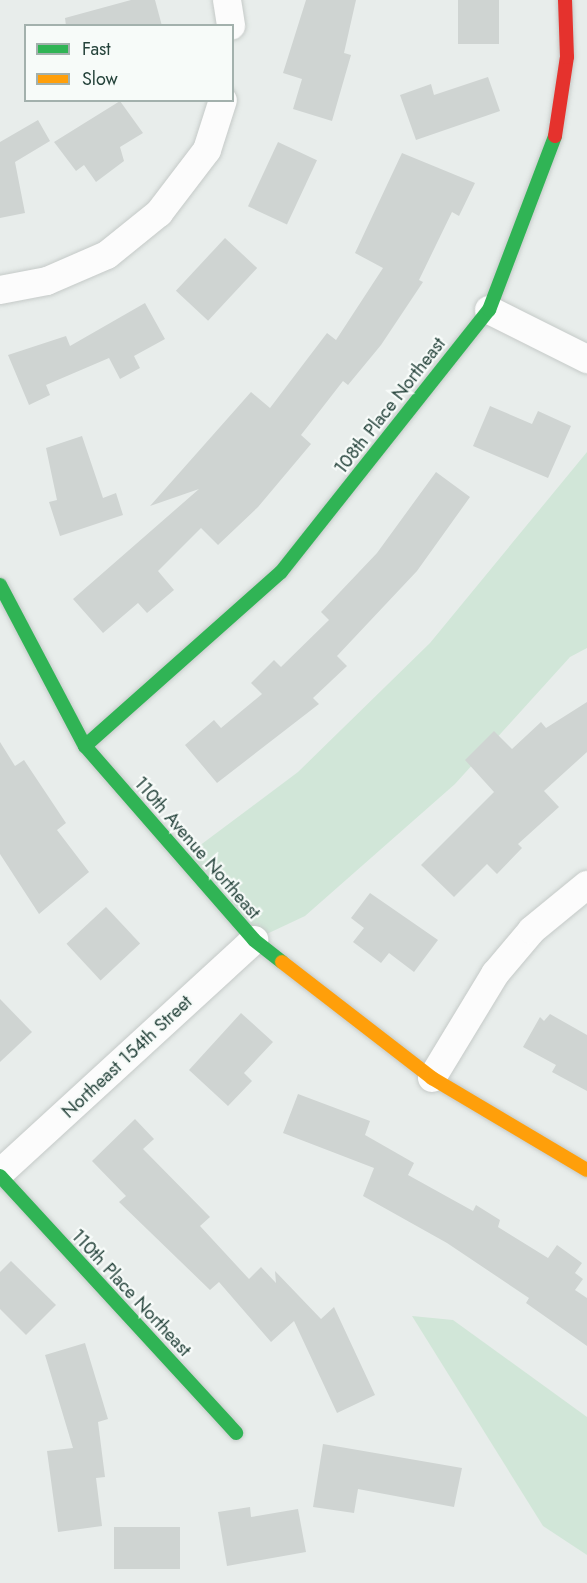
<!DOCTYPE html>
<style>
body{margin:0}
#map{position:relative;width:587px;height:1583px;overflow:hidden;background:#e8edeb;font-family:Jost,sans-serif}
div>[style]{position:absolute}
.green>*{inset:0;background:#d1e6d8}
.building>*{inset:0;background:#cfd4d2;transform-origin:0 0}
.roads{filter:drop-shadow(0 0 2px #c5cac8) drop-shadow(0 0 2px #c5cac8)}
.street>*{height:28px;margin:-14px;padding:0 14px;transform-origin:14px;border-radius:14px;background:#fcfcfc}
.fast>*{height:14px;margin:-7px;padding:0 7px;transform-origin:7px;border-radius:7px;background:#30b455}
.slow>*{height:14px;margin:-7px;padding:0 7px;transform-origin:7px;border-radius:7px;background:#ff9f0a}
.jam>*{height:14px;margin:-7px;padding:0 7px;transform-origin:7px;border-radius:7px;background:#e5322d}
span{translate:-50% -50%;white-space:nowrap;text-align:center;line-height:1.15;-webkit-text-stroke:4.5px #f7fbf9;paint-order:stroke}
.street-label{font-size:18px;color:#24423a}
.legend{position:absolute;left:24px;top:24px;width:210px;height:78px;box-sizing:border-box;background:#f7fbf9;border:2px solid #a3b1ad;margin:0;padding:8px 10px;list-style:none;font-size:18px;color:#24423a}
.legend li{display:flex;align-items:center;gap:12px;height:30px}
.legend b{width:30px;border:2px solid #a3b1ad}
</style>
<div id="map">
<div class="green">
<i style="clip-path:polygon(587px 452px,587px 648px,570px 657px,455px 784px,305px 916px,254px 940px,183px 858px,298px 772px,430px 643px)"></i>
<i style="clip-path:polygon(412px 1316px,453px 1320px,587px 1417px,587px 1555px,543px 1526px)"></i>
</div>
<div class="building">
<i style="clip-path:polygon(131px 0,155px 0,162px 26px,66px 26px,65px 18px)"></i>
<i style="clip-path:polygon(306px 0,356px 0,344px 53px,351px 55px,332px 121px,293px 109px,302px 79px,283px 73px)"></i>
<i style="left:458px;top:0;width:41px;height:44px"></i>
<i style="clip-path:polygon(488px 77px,500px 111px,416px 140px,400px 95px,431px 84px,434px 95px)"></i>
<i style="clip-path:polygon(120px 101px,143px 133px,120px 147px,124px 161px,96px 182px,84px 165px,76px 171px,54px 142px)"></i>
<i style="clip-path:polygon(38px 120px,50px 141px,15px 162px,25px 213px,0 218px,0 142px)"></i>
<i style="left:278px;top:142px;width:43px;height:71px;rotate:25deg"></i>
<i style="clip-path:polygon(402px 153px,475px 183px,459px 216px,452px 212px,419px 280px,423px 282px,381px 345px,348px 385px,343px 381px,301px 435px,311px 444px,258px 507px,218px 545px,201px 528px,158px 571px,174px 590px,147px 613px,138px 603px,103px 633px,73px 599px,199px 489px,150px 506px,251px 392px,270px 408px,327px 333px,336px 340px,383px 268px,355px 253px)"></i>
<i style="left:225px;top:238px;width:44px;height:72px;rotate:43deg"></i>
<i style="clip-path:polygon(145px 303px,165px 339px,134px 356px,140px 368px,120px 379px,109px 358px,46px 385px,50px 395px,29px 405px,8px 355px,66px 336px,70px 346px)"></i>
<i style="clip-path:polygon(490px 406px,532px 424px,538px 411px,571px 426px,548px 478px,473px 446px)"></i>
<i style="clip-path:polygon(82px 436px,103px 498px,116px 493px,123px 515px,60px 536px,49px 502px,57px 500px,46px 448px)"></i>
<i style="clip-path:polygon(436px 472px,470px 497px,417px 571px,337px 656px,347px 666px,313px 698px,319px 704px,217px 783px,185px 745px,214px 720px,221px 728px,262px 694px,251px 683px,274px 660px,281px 667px,329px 620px,321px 612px,377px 553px)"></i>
<i style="clip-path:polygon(587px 702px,587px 752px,544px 791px,559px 807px,518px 844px,522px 848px,497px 874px,487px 864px,454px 897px,421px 865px,494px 792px,465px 760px,494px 731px,512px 749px,541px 722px,546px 728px)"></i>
<i style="clip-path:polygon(0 742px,15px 766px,24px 760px,66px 823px,57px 830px,89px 872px,39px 914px,0 854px)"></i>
<i style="clip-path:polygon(370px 893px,438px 940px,414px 972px,389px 953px,381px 963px,353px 942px,364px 928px,351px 918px)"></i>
<i style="left:106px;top:907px;width:50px;height:54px;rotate:47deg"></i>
<i style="clip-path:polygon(0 999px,32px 1032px,0 1062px)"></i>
<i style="clip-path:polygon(241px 1013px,273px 1042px,244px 1073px,252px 1081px,228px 1106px,189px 1070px)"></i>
<i style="clip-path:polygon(550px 1014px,587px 1035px,587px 1091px,552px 1072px,556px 1065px,523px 1047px,540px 1017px,544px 1021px)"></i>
<i style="clip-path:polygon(298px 1094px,370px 1121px,365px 1135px,414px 1163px,408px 1175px,473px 1211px,476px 1205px,500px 1220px,498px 1227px,548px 1258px,557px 1245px,582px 1263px,575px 1273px,583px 1279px,575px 1290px,587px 1298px,587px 1346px,526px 1303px,529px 1298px,447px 1243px,363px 1196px,374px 1168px,283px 1133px)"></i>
<i style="clip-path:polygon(135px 1119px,154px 1139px,143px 1149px,210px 1217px,200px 1226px,249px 1279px,261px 1267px,276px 1283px,275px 1271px,321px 1319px,334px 1307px,375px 1395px,337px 1413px,294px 1321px,271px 1342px,219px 1282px,210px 1290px,119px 1202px,126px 1196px,92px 1161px)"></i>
<i style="clip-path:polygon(11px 1261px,56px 1305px,26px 1335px,0 1309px,0 1272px)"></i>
<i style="clip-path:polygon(85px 1343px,108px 1419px,98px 1422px,105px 1477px,96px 1478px,102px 1526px,58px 1532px,47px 1451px,73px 1448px,45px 1355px)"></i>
<i style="clip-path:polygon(323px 1444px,462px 1468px,454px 1507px,358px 1489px,354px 1513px,313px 1507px)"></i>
<i style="clip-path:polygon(250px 1507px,251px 1517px,298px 1509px,306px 1552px,227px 1566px,218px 1512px)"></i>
<i style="left:114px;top:1527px;width:66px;height:42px"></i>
</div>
<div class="roads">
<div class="street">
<i style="left:227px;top:0;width:26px;rotate:81deg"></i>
<i style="left:0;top:290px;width:48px;rotate:-10.8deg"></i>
<i style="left:47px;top:281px;width:65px;rotate:-23.4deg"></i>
<i style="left:107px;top:255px;width:67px;rotate:-38.9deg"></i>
<i style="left:159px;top:213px;width:79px;rotate:-52.7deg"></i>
<i style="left:207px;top:150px;width:52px;rotate:-72.3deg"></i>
<i style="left:489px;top:310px;width:110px;rotate:26.6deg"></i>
<i style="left:432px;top:1078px;width:122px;rotate:-58.8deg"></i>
<i style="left:495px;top:974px;width:57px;rotate:-49.9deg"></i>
<i style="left:532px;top:930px;width:71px;rotate:-39.3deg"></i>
<i style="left:0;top:1173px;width:345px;rotate:-42.5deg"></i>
</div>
<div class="fast">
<i style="left:0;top:585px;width:182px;rotate:62.2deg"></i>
<i style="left:85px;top:746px;width:257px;rotate:48.9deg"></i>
<i style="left:254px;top:940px;width:36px;rotate:38deg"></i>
<i style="left:85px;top:746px;width:262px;rotate:-41.6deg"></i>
<i style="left:281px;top:572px;width:335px;rotate:-51.6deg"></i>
<i style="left:489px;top:310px;width:186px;rotate:-69.2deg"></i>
<i style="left:0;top:1176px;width:349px;rotate:47.4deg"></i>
</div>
<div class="slow">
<i style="left:282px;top:962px;width:190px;rotate:37.7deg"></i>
<i style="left:432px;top:1078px;width:180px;rotate:30.7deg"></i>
</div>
<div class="jam">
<i style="left:555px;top:136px;width:80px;rotate:-81.4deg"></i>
<i style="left:567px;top:57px;width:57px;rotate:-92deg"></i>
</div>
</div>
<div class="street-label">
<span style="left:390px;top:406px;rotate:-52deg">108th Place Northeast</span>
<span style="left:197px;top:848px;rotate:49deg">110th Avenue Northeast</span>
<span style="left:127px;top:1057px;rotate:-43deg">Northeast 154th Street</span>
<span style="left:131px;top:1293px;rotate:47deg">110th Place Northeast</span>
</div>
<ul class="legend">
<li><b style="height:8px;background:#30b455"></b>Fast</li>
<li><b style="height:8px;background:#ff9f0a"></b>Slow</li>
</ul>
</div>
